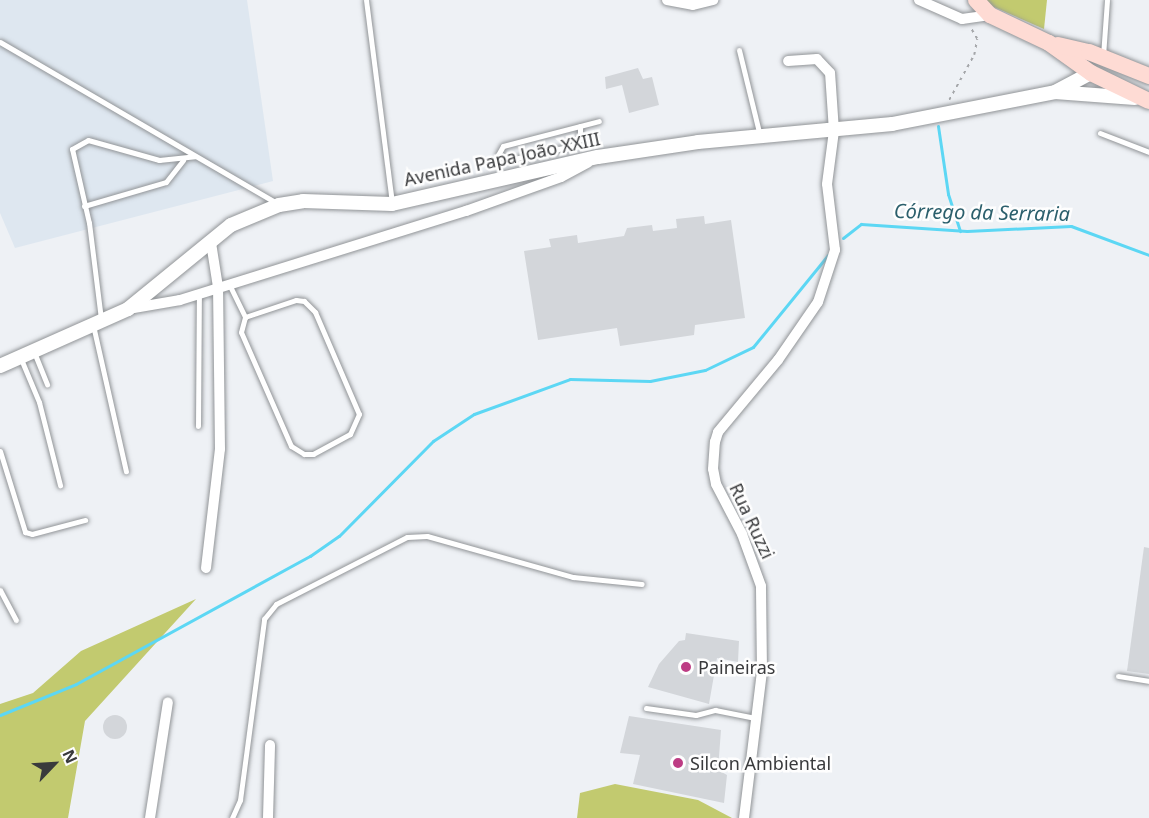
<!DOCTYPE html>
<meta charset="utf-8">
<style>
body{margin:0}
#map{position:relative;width:1149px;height:818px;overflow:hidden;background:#eef1f5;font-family:"Noto Sans",sans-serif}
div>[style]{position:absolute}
.built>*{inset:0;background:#dee7f0}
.forest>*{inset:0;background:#c2ca6f}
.stream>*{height:3px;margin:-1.5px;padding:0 1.5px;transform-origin:1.5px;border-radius:1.5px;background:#5cd7f4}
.building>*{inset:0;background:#d3d6da}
.round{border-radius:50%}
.path>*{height:1.5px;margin-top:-0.75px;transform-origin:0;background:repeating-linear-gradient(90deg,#a4a6a9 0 3px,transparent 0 7.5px)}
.roads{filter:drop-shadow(0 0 2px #919497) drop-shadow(0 0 2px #919497)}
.service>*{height:5px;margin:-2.5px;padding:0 2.5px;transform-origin:2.5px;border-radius:2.5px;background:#fff}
.minor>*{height:10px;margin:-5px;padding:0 5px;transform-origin:5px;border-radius:5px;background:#fff}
.tertiary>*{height:14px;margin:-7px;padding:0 7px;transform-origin:7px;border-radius:7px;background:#fff}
.primary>*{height:16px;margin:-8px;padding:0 8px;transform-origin:8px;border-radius:8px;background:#fedbd4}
.dots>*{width:16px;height:16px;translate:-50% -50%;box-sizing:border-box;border:3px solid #fefefe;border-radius:50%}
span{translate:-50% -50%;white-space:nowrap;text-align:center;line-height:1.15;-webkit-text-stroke:5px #fefefe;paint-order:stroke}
.street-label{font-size:18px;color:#393a3c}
.poi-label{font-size:18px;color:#393a3c}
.left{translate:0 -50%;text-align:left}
.water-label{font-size:20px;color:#2b5f6c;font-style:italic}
.north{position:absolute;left:24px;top:734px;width:60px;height:60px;-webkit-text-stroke:4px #fefefe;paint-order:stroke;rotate:65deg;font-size:16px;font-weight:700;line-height:24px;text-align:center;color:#393a3c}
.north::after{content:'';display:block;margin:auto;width:21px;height:27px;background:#393a3c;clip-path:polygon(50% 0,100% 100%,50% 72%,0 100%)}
</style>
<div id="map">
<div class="built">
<i style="clip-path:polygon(0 0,247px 0,273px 181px,15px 248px,0 213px)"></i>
</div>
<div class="forest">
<i style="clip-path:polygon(985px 0,1047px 0,1044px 29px,985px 3px)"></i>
<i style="clip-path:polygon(196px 599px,85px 721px,68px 818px,0 818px,0 704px,33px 693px,81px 651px)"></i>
<i style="clip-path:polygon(615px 784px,698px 800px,732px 818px,577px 818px,580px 793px)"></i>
</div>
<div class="stream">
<i style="left:938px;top:126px;width:69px;rotate:81.6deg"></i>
<i style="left:948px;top:194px;width:39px;rotate:72deg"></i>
<i style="left:843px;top:238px;width:23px;rotate:-38deg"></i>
<i style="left:861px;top:224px;width:106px;rotate:3.8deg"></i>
<i style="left:967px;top:231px;width:104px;rotate:-2.8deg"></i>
<i style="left:1071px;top:226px;width:83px;rotate:20.4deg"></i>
<i style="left:0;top:715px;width:82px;rotate:-22.2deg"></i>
<i style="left:76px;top:684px;width:267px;rotate:-28.7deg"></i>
<i style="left:310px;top:556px;width:35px;rotate:-35deg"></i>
<i style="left:339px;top:536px;width:134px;rotate:-45.3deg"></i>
<i style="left:433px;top:441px;width:49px;rotate:-33.4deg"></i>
<i style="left:474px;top:414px;width:102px;rotate:-20deg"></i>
<i style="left:570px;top:379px;width:80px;rotate:1.4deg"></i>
<i style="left:650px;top:381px;width:56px;rotate:-11.3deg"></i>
<i style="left:705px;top:370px;width:53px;rotate:-25.6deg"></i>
<i style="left:753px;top:347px;width:119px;rotate:-50.8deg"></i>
</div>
<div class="building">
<i style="clip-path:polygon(638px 68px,643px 79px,652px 77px,659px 105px,629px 113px,622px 85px,606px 89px,605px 77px)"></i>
<i style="clip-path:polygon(704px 216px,705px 224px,731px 220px,745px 318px,695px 325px,694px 335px,620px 346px,617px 328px,538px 340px,524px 251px,551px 247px,549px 239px,577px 235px,578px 243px,624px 236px,627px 228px,652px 225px,653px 231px,677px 228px,676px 219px)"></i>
<i style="clip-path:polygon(1144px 547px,1149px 548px,1149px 674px,1127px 671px)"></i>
<i style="clip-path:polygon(686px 633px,739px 641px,738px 662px,717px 658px,709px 704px,648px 687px,659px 664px,679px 641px,685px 640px)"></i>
<i class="round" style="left:103px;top:715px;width:24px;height:24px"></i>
<i style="clip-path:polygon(629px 716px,721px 730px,718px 770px,727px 775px,724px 803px,633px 784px,640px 755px,620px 753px)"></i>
</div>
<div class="path">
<i style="left:949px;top:100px;width:51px;rotate:-60.9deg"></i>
<i style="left:974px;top:55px;width:16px;rotate:-79deg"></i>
<i style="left:977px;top:39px;width:12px;rotate:-121deg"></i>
</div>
<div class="roads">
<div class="service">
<i style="left:366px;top:0;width:204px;rotate:82.7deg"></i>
<i style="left:0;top:42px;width:322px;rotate:30.2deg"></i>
<i style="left:739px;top:50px;width:89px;rotate:76.3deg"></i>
<i style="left:1103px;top:56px;width:56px;rotate:-85.9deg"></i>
<i style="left:580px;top:126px;width:13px;rotate:90deg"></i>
<i style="left:580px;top:139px;width:11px;rotate:139deg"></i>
<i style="left:572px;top:146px;width:65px;rotate:167.5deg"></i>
<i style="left:509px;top:160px;width:12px;rotate:-156deg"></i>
<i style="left:498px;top:155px;width:10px;rotate:-61deg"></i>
<i style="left:503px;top:146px;width:99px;rotate:-14.6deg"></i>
<i style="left:1100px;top:133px;width:53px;rotate:21.2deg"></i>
<i style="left:84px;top:206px;width:85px;rotate:-16.3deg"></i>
<i style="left:166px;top:182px;width:28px;rotate:-52deg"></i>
<i style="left:229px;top:284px;width:37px;rotate:64deg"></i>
<i style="left:296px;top:300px;width:8px;rotate:7deg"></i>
<i style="left:304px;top:301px;width:16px;rotate:45deg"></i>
<i style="left:315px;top:312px;width:111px;rotate:66.7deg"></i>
<i style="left:359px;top:414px;width:22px;rotate:114deg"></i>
<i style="left:350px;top:434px;width:42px;rotate:151.6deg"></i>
<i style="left:313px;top:454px;width:9px;rotate:180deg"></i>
<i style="left:304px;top:454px;width:15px;rotate:-148deg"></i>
<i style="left:291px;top:446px;width:124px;rotate:-113.7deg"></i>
<i style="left:241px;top:332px;width:16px;rotate:-75deg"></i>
<i style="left:245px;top:317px;width:54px;rotate:-18.4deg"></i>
<i style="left:101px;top:319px;width:97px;rotate:-97.1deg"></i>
<i style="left:89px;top:223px;width:76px;rotate:-102.9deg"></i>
<i style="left:72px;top:149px;width:18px;rotate:-29deg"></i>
<i style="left:88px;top:140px;width:74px;rotate:15.7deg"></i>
<i style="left:159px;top:160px;width:36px;rotate:-6deg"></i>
<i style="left:93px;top:325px;width:150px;rotate:77.3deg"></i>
<i style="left:34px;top:352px;width:35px;rotate:68deg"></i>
<i style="left:21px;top:359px;width:47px;rotate:67.3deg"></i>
<i style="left:39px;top:402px;width:86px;rotate:75.8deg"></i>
<i style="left:198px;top:426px;width:132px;rotate:-89.6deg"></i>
<i style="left:0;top:451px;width:85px;rotate:72.8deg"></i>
<i style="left:25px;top:532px;width:7px;rotate:16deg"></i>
<i style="left:32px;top:534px;width:55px;rotate:-14.8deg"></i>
<i style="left:0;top:590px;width:34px;rotate:62deg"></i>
<i style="left:1118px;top:676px;width:31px;rotate:9deg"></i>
<i style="left:646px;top:708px;width:50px;rotate:8deg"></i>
<i style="left:696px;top:715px;width:20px;rotate:-15deg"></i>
<i style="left:715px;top:710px;width:41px;rotate:11.3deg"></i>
<i style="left:232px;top:818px;width:20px;rotate:-66deg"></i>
<i style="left:240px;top:800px;width:183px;rotate:-82.4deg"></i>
<i style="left:264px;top:619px;width:19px;rotate:-51deg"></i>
<i style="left:276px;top:604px;width:147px;rotate:-27.1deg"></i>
<i style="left:407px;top:537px;width:20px;rotate:-3deg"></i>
<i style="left:427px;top:536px;width:152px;rotate:15.7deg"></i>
<i style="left:573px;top:577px;width:69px;rotate:5.8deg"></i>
</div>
<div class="minor">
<i style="left:667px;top:0;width:26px;rotate:11deg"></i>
<i style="left:693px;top:5px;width:21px;rotate:-14deg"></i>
<i style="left:919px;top:0;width:47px;rotate:23.8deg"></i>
<i style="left:962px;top:19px;width:28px;rotate:-8deg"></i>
<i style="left:128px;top:309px;width:53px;rotate:-9.8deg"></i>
<i style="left:180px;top:300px;width:300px;rotate:-17.3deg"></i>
<i style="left:466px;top:211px;width:101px;rotate:-19.7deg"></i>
<i style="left:561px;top:177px;width:30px;rotate:-28deg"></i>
<i style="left:206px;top:568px;width:120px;rotate:-83.3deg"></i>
<i style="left:220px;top:449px;width:162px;rotate:-90.7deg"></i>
<i style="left:218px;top:287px;width:45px;rotate:-99deg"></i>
<i style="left:150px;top:818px;width:117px;rotate:-81.2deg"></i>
<i style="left:268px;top:818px;width:73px;rotate:-88.4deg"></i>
<i style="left:744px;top:818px;width:148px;rotate:-83deg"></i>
<i style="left:762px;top:671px;width:85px;rotate:-90.7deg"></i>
<i style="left:761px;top:586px;width:55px;rotate:-110.1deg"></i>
<i style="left:742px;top:534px;width:56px;rotate:-117.5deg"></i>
<i style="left:716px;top:484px;width:15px;rotate:-101deg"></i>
<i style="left:713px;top:469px;width:27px;rotate:-86deg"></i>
<i style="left:715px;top:442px;width:10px;rotate:-73deg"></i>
<i style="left:718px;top:432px;width:94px;rotate:-50.2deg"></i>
<i style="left:778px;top:360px;width:70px;rotate:-55.4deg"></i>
<i style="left:818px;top:302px;width:55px;rotate:-71.9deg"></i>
<i style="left:835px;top:250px;width:66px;rotate:-96.9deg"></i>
<i style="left:827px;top:184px;width:53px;rotate:-82.5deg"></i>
<i style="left:834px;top:131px;width:58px;rotate:-93.9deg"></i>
<i style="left:830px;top:73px;width:19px;rotate:-133deg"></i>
<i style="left:817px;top:59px;width:29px;rotate:176deg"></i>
</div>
<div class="tertiary">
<i style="left:1057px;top:91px;width:38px;rotate:-28deg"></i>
<i style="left:0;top:366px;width:140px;rotate:-24deg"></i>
<i style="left:128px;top:309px;width:133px;rotate:-39.2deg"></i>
<i style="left:231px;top:225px;width:52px;rotate:-22.6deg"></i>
<i style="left:279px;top:205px;width:24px;rotate:-9deg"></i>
<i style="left:303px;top:201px;width:89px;rotate:1.9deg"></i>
<i style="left:392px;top:204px;width:211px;rotate:-12.9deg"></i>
<i style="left:598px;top:157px;width:101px;rotate:-8.5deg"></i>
<i style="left:698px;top:142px;width:195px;rotate:-5.3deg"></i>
<i style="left:892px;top:124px;width:166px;rotate:-11.1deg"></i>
<i style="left:1055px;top:92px;width:80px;rotate:4.3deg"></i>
</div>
<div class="primary">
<i style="left:976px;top:0;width:21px;rotate:47deg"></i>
<i style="left:990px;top:15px;width:65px;rotate:25.4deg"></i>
<i style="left:1049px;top:43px;width:52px;rotate:35.5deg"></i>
<i style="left:1091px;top:73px;width:64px;rotate:25.8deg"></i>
<i style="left:1058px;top:45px;width:32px;rotate:13deg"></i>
<i style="left:1089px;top:52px;width:65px;rotate:21.8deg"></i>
</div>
</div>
<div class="dots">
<i style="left:686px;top:667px;background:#bd3c84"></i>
<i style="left:678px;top:763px;background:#bd3c84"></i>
</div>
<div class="street-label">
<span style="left:502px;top:159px;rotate:-12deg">Avenida Papa João XXIII</span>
<span style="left:752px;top:521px;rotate:65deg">Rua Ruzzi</span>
</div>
<div class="poi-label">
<span class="left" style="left:698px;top:667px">Paineiras</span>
<span class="left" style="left:690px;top:763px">Silcon Ambiental</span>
</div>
<div class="water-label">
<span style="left:982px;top:212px;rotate:1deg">Córrego da Serraria</span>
</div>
<div class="north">N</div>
</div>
